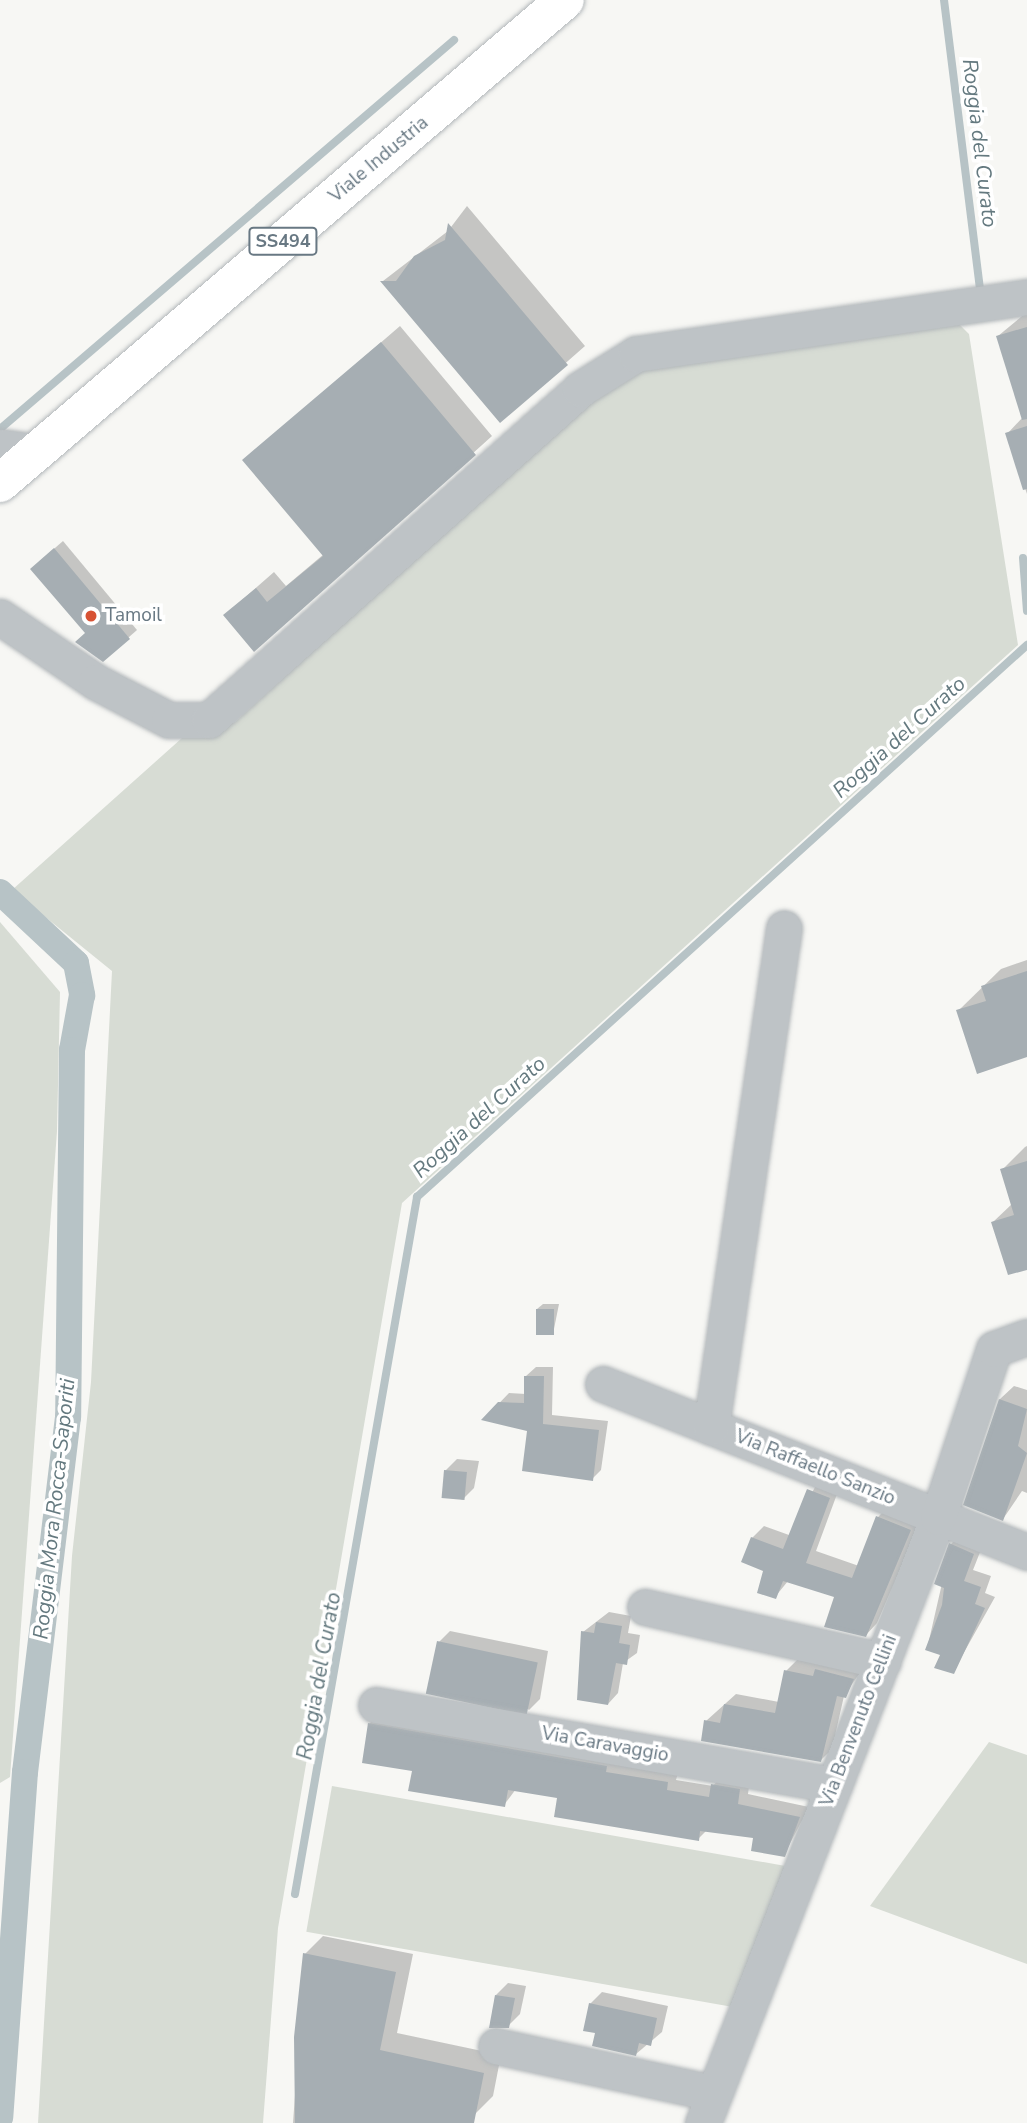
<!DOCTYPE html>
<style>
body{margin:0}
#map{position:relative;width:1027px;height:2123px;overflow:hidden;background:#f7f7f4;font-family:"Nunito Sans",sans-serif}
div>[style]{position:absolute}
.green>*{inset:0;background:#d7dcd4;transform-origin:0 0}
.shadow>*{inset:0;background:#0003}
.stream>*{height:8px;margin:-4px;padding:0 4px;transform-origin:4px;border-radius:4px;background:#b7c3c6}
.canal>*{height:26px;margin:-13px;padding:0 13px;transform-origin:13px;border-radius:13px;background:#b7c3c6}
.building>*{inset:0;background:#a6aeb3;transform-origin:0 0}
.roads{filter:drop-shadow(0 0 2px #b2b7ba) drop-shadow(0 0 2px #b2b7ba)}
.minor>*{height:35px;margin:-17.5px;padding:0 17.5px;transform-origin:17.5px;border-radius:17.5px;background:#bec3c6}
.major>*{height:38px;margin:-19px;padding:0 19px;transform-origin:19px;border-radius:19px;background:#fff}
.dots>*{width:19px;height:19px;translate:-50% -50%;box-sizing:border-box;border:4px solid #fff;border-radius:50%}
span{translate:-50% -50%;white-space:nowrap;text-align:center;line-height:1.15;-webkit-text-stroke:7px #fff;paint-order:stroke}
.shield-label span{padding:2px 5px;background:#fff;border:2px solid;border-radius:5px;-webkit-text-stroke-width:0}
.shield-label{font-size:18px;color:#687883;font-weight:700}
.street-label{font-size:19px;color:#687883}
.poi-label{font-size:19px;color:#687883}
.left{translate:0 -50%;text-align:left}
.water-label{font-size:21px;color:#64797f;font-style:italic}
</style>
<div id="map">
<div class="green">
<i style="clip-path:polygon(958px 323px,969px 334px,1018px 645px,402px 1203px,278px 1928px,263px 2123px,38px 2123px,72px 1556px,91px 1382px,112px 971px,12px 890px,182px 738px,235px 722px,593px 397px,662px 360px)"></i>
<i style="clip-path:polygon(0 922px,60px 992px,57px 1131px,10px 1777px,0 1783px)"></i>
<i style="clip-path:polygon(989px 1742px,1027px 1755px,1027px 1964px,870px 1906px)"></i>
<i style="left:332px;top:1786px;width:466px;height:148px;rotate:10deg"></i>
</div>
<div class="shadow">
<i style="clip-path:polygon(467px 206px,585px 346px,501px 420px,383px 281px,448px 231px)"></i>
<i style="clip-path:polygon(1027px 312px,1027px 494px,1007px 434px,1023px 417px,998px 336px)"></i>
<i style="clip-path:polygon(400px 326px,492px 436px,255px 650px,225px 615px,274px 572px,286px 586px,324px 554px,245px 460px)"></i>
<i style="clip-path:polygon(63px 541px,137px 630px,103px 660px,40px 561px)"></i>
<i style="clip-path:polygon(1027px 960px,1027px 1055px,958px 1011px,1001px 969px)"></i>
<i style="clip-path:polygon(1025px 1147px,1027px 1146px,1027px 1268px,993px 1222px,1013px 1203px,1002px 1170px)"></i>
<i style="clip-path:polygon(543px 1304px,559px 1304px,553px 1334px,537px 1309px)"></i>
<i style="clip-path:polygon(536px 1367px,553px 1367px,552px 1415px,608px 1421px,601px 1470px,592px 1479px,529px 1429px,484px 1419px,509px 1393px,526px 1394px,526px 1376px)"></i>
<i style="clip-path:polygon(1014px 1386px,1027px 1390px,1027px 1493px,1022px 1491px,1003px 1519px,1000px 1399px)"></i>
<i style="clip-path:polygon(457px 1459px,479px 1461px,474px 1488px,462px 1500px,445px 1471px)"></i>
<i style="clip-path:polygon(820px 1478px,840px 1486px,816px 1551px,859px 1566px,878px 1517px,889px 1506px,922px 1518px,877px 1623px,866px 1635px,836px 1596px,788px 1581px,775px 1597px,752px 1538px,764px 1526px,789px 1535px)"></i>
<i style="clip-path:polygon(962px 1533px,984px 1542px,973px 1570px,991px 1576px,985px 1593px,995px 1597px,953px 1672px,942px 1654px,927px 1649px,951px 1544px)"></i>
<i style="clip-path:polygon(609px 1612px,631px 1616px,628px 1633px,640px 1635px,637px 1653px,623px 1663px,618px 1693px,608px 1704px,583px 1632px)"></i>
<i style="clip-path:polygon(450px 1631px,548px 1651px,540px 1699px,529px 1710px,439px 1642px)"></i>
<i style="clip-path:polygon(797px 1660px,863px 1668px,844px 1696px,832px 1749px,821px 1760px,706px 1721px,736px 1694px,779px 1702px,786px 1671px)"></i>
<i style="clip-path:polygon(380px 1714px,678px 1773px,676px 1780px,713px 1786px,723px 1774px,750px 1779px,748px 1794px,809px 1807px,784px 1855px,755px 1837px,707px 1830px,698px 1839px,559px 1796px,516px 1789px,504px 1805px,414px 1769px,369px 1724px)"></i>
<i style="clip-path:polygon(323px 1936px,413px 1954px,397px 2033px,501px 2055px,493px 2096px,475px 2114px,418px 2123px,293px 2123px,305px 1954px)"></i>
<i style="clip-path:polygon(508px 1983px,526px 1986px,520px 2014px,508px 2026px,496px 1995px)"></i>
<i style="clip-path:polygon(602px 1992px,668px 2006px,662px 2032px,636px 2054px,597px 2032px,590px 2004px)"></i>
</div>
<div class="stream">
<i style="left:944px;top:0;width:292px;rotate:82.9deg"></i>
<i style="left:0;top:429px;width:598px;rotate:-40.59deg"></i>
<i style="left:1023px;top:558px;width:53px;rotate:85.7deg"></i>
<i style="left:295px;top:1894px;width:708px;rotate:-80.07deg"></i>
<i style="left:417px;top:1197px;width:823px;rotate:-42.14deg"></i>
</div>
<div class="canal">
<i style="left:0;top:892px;width:104px;rotate:43.1deg"></i>
<i style="left:76px;top:963px;width:33px;rotate:79deg"></i>
<i style="left:82px;top:995px;width:56px;rotate:100.3deg"></i>
<i style="left:72px;top:1050px;width:367px;rotate:90.6deg"></i>
<i style="left:68px;top:1417px;width:358px;rotate:96.9deg"></i>
<i style="left:25px;top:1772px;width:346px;rotate:94.1deg"></i>
</div>
<div class="building">
<i style="clip-path:polygon(448px 223px,568px 365px,500px 423px,380px 281px,396px 281px,414px 256px,445px 240px)"></i>
<i style="clip-path:polygon(1027px 327px,1027px 419px,1022px 420px,996px 336px)"></i>
<i style="clip-path:polygon(381px 342px,476px 455px,254px 652px,223px 615px,256px 588px,267px 602px,323px 556px,242px 460px)"></i>
<i style="clip-path:polygon(1027px 426px,1027px 489px,1023px 490px,1005px 433px)"></i>
<i style="clip-path:polygon(54px 548px,130px 639px,103px 662px,75px 642px,85px 633px,30px 569px)"></i>
<i style="clip-path:polygon(1027px 971px,1027px 1057px,977px 1074px,956px 1010px,986px 1001px,981px 986px)"></i>
<i style="clip-path:polygon(1027px 1161px,1027px 1270px,1008px 1275px,991px 1222px,1014px 1215px,1000px 1169px)"></i>
<i style="left:536px;top:1309px;width:18px;height:26px"></i>
<i style="clip-path:polygon(524px 1376px,544px 1376px,543px 1424px,599px 1430px,593px 1481px,522px 1471px,527px 1431px,481px 1420px,498px 1402px,524px 1403px)"></i>
<i style="clip-path:polygon(999px 1399px,1027px 1409px,1018px 1446px,1027px 1453px,1003px 1521px,963px 1505px)"></i>
<i style="left:444px;top:1470px;width:23px;height:28px;rotate:5deg"></i>
<i style="clip-path:polygon(807px 1489px,830px 1498px,806px 1563px,852px 1578px,876px 1516px,911px 1530px,866px 1637px,824px 1627px,834px 1597px,783px 1581px,776px 1599px,757px 1593px,763px 1571px,741px 1562px,751px 1537px,783px 1549px)"></i>
<i style="clip-path:polygon(949px 1543px,974px 1554px,964px 1581px,981px 1587px,975px 1604px,985px 1608px,954px 1674px,934px 1668px,940px 1655px,925px 1650px,942px 1605px,944px 1588px,934px 1584px)"></i>
<i style="clip-path:polygon(596px 1622px,622px 1626px,619px 1643px,630px 1645px,627px 1665px,616px 1663px,608px 1705px,577px 1700px,581px 1631px,594px 1633px)"></i>
<i style="left:437px;top:1641px;width:103px;height:54px;rotate:12deg"></i>
<i style="clip-path:polygon(815px 1669px,854px 1679px,846px 1698px,837px 1696px,821px 1762px,701px 1741px,704px 1720px,720px 1723px,724px 1704px,775px 1713px,784px 1670px,813px 1676px)"></i>
<i style="clip-path:polygon(368px 1723px,607px 1766px,606px 1772px,668px 1782px,667px 1790px,709px 1797px,711px 1784px,740px 1789px,738px 1804px,800px 1817px,785px 1857px,751px 1851px,753px 1838px,700px 1831px,699px 1841px,554px 1817px,557px 1798px,508px 1790px,505px 1807px,408px 1791px,412px 1771px,362px 1763px)"></i>
<i style="clip-path:polygon(303px 1953px,396px 1972px,380px 2050px,484px 2073px,474px 2123px,295px 2123px,294px 2037px)"></i>
<i style="clip-path:polygon(495px 1995px,515px 1998px,509px 2028px,489px 2028px)"></i>
<i style="clip-path:polygon(589px 2003px,657px 2018px,651px 2046px,639px 2043px,636px 2056px,592px 2046px,595px 2033px,583px 2031px)"></i>
</div>
<div class="roads">
<div class="minor">
<i style="left:0;top:447px;width:36px;rotate:8deg"></i>
<i style="left:0;top:617px;width:116px;rotate:34.1deg"></i>
<i style="left:96px;top:682px;width:82px;rotate:27.5deg"></i>
<i style="left:169px;top:720px;width:40px"></i>
<i style="left:209px;top:720px;width:497px;rotate:-41.7deg"></i>
<i style="left:580px;top:389px;width:66px;rotate:-32deg"></i>
<i style="left:636px;top:354px;width:395px;rotate:-8.3deg"></i>
<i style="left:603px;top:1384px;width:456px;rotate:21.6deg"></i>
<i style="left:711px;top:1427px;width:504px;rotate:-81.68deg"></i>
<i style="left:645px;top:1607px;width:244px;rotate:12.8deg"></i>
<i style="left:376px;top:1705px;width:465px;rotate:9.9deg"></i>
<i style="left:496px;top:2046px;width:222px;rotate:12.2deg"></i>
<i style="left:703px;top:2123px;width:650px;rotate:-68.8deg"></i>
<i style="left:938px;top:1517px;width:177px;rotate:-71.6deg"></i>
<i style="left:994px;top:1349px;width:35px;rotate:-20deg"></i>
</div>
<div class="major">
<i style="left:0;top:483px;width:743px;rotate:-40.53deg"></i>
</div>
</div>
<div class="dots">
<i style="left:91px;top:616px;background:#d75234"></i>
</div>
<div class="shield-label">
<span style="left:283px;top:241px">SS494</span>
</div>
<div class="street-label">
<span style="left:379px;top:160px;rotate:-40deg">Viale Industria</span>
<span style="left:815px;top:1468px;rotate:22deg">Via Raffaello Sanzio</span>
<span style="left:859px;top:1721px;rotate:-69deg">Via Benvenuto Cellini</span>
<span style="left:605px;top:1745px;rotate:10deg">Via Caravaggio</span>
</div>
<div class="poi-label">
<span class="left" style="left:105px;top:616px">Tamoil</span>
</div>
<div class="water-label">
<span style="left:980px;top:143px;rotate:83deg">Roggia del Curato</span>
<span style="left:899px;top:737px;rotate:-42deg">Roggia del Curato</span>
<span style="left:479px;top:1117px;rotate:-42deg">Roggia del Curato</span>
<span style="left:54px;top:1509px;rotate:-84deg">Roggia Mora Rocca-Saporiti</span>
<span style="left:319px;top:1676px;rotate:-80deg">Roggia del Curato</span>
</div>
</div>
